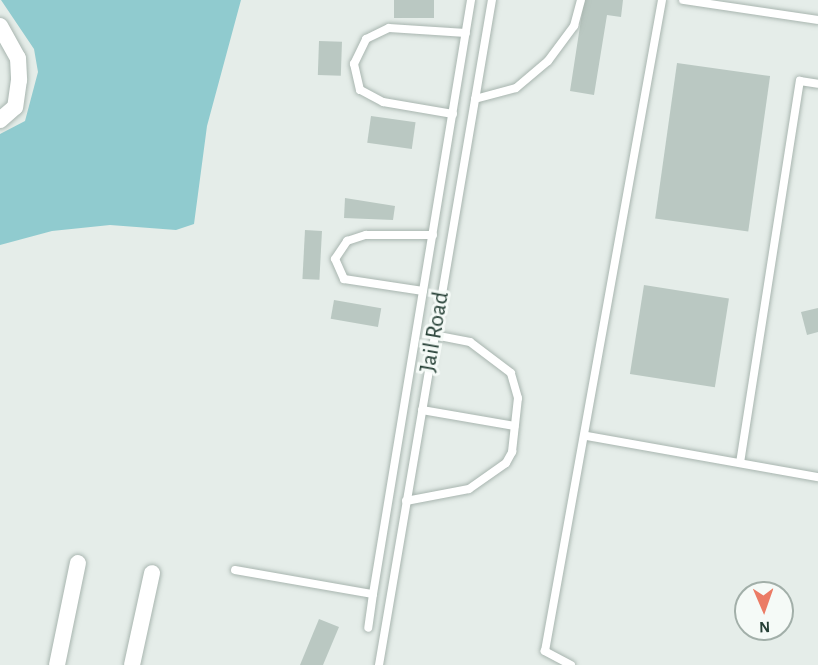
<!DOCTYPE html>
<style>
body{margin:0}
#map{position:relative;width:818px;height:665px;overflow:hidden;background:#e5ede9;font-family:"Alegreya Sans",sans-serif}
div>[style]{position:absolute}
.water>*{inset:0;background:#90cbcf}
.building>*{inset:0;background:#bac8c2;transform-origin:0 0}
.roads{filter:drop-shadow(0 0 2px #a8b5af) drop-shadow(0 0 2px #a8b5af)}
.service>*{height:8px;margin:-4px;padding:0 4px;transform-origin:4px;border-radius:4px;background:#fff}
.minor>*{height:16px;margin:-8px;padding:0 8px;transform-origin:8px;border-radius:8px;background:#fff}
span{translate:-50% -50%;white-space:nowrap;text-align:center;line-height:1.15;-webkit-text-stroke:6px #f5faf7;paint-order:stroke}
.street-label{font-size:24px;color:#253f35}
.north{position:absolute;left:734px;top:581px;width:60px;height:60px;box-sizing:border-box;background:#f5faf7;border:2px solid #a2afa9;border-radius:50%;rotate:178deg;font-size:16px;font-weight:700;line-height:24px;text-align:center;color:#253f35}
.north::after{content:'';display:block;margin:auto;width:21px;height:27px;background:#eb7b65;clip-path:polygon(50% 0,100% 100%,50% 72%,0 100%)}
</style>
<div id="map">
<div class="water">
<i style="clip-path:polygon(1px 0,241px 0,207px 126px,194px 224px,176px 230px,110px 225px,52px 231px,0 245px,0 134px,25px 121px,38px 72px,34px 49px)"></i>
</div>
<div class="building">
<i style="left:394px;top:0;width:40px;height:18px"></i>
<i style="clip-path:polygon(584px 0,623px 0,621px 17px,607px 15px,594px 95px,570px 91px)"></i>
<i style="left:319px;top:41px;width:23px;height:34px;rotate:2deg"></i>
<i style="left:677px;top:63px;width:94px;height:157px;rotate:8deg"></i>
<i style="left:371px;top:116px;width:45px;height:27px;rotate:8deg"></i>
<i style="clip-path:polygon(345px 198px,395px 206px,393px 220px,344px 218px)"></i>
<i style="left:305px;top:230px;width:17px;height:49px;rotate:3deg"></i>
<i style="left:644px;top:285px;width:86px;height:90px;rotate:9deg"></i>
<i style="left:334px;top:300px;width:48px;height:19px;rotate:10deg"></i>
<i style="clip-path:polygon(818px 308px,818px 332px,807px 335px,801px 312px)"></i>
<i style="clip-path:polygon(319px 619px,339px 627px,323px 665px,300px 665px)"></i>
</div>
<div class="roads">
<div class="service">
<i style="left:683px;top:0;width:136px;rotate:8.4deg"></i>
<i style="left:475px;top:99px;width:42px;rotate:-15deg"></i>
<i style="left:516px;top:88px;width:42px;rotate:-40.2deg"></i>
<i style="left:548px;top:61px;width:44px;rotate:-53.4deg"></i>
<i style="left:574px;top:26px;width:27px;rotate:-75deg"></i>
<i style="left:453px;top:114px;width:71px;rotate:-170.3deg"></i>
<i style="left:383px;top:102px;width:26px;rotate:-152deg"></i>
<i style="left:360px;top:90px;width:27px;rotate:-103deg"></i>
<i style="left:354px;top:64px;width:28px;rotate:-64deg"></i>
<i style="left:366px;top:39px;width:25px;rotate:-26deg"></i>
<i style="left:389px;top:28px;width:77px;rotate:3.7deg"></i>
<i style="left:423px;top:291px;width:80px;rotate:-171.4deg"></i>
<i style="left:344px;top:279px;width:22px;rotate:-114deg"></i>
<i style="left:335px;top:259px;width:22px;rotate:-56deg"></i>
<i style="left:347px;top:241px;width:20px;rotate:-18deg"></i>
<i style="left:366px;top:235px;width:67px"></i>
<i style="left:422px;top:410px;width:94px;rotate:9.8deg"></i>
<i style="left:587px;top:436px;width:235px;rotate:10.1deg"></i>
<i style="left:740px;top:463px;width:387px;rotate:-81.1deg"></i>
<i style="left:800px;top:81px;width:18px;rotate:9deg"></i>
<i style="left:406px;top:501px;width:64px;rotate:-10.8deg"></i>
<i style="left:469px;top:489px;width:45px;rotate:-35.1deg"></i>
<i style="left:506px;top:463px;width:13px;rotate:-61deg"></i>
<i style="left:512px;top:452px;width:54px;rotate:-83.7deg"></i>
<i style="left:518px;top:398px;width:26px;rotate:-106deg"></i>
<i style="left:511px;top:373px;width:51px;rotate:-142.9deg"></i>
<i style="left:470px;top:342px;width:36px;rotate:-169deg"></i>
<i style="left:235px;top:570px;width:140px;rotate:9.9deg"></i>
<i style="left:373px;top:594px;width:34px;rotate:98deg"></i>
<i style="left:373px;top:594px;width:602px;rotate:-80.63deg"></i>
<i style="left:379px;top:665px;width:675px;rotate:-80.36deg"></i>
<i style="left:571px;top:665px;width:30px;rotate:-152deg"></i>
<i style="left:545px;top:651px;width:661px;rotate:-79.81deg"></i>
</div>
<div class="minor">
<i style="left:0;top:26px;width:37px;rotate:61deg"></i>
<i style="left:18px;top:58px;width:22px;rotate:87deg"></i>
<i style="left:19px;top:80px;width:27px;rotate:98deg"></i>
<i style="left:15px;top:107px;width:20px;rotate:139deg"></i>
<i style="left:57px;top:665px;width:104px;rotate:-78.4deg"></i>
<i style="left:132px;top:665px;width:94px;rotate:-77.7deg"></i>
</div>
</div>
<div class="street-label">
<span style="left:435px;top:332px;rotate:-80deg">Jail Road</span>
</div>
<div class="north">N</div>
</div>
